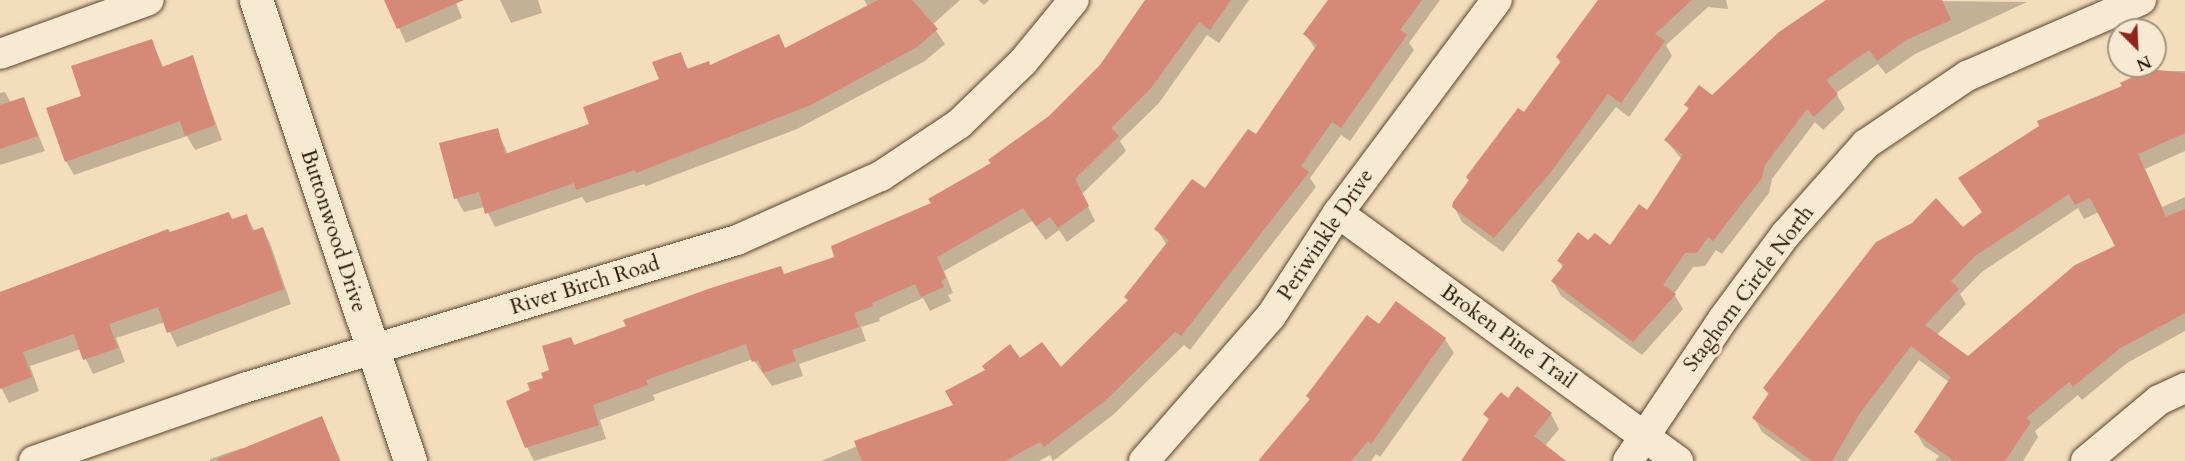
<!DOCTYPE html>
<style>
body{margin:0}
#map{position:relative;width:2185px;height:461px;overflow:hidden;background:#f4ddbc;font-family:Cardo,serif}
div>[style]{position:absolute}
.shadow>*{inset:0;background:#0003}
.building>*{inset:0;background:#d68977}
.roads{filter:drop-shadow(0 0 2px #5a442f) drop-shadow(0 0 2px #5a442f)}
.street>*{height:30px;margin:-15px;padding:0 15px;transform-origin:15px;border-radius:15px;background:#f8e9d3}
.secondary>*{height:33px;margin:-16.5px;padding:0 16.5px;transform-origin:16.5px;border-radius:16.5px;background:#f8e9d3}
span{translate:-50% -50%;white-space:nowrap;text-align:center;line-height:1.15;-webkit-text-stroke:6px #f8e9d3;paint-order:stroke}
.street-label{font-size:21px;color:#271100}
.north{position:absolute;left:2107px;top:18px;width:60px;height:60px;box-sizing:border-box;background:#f8e9d3;border:2px solid #a4937f;border-radius:50%;rotate:156deg;font-size:16px;font-weight:700;line-height:24px;text-align:center;color:#271100}
.north::after{content:'';display:block;margin:auto;width:21px;height:27px;background:#8f2418;clip-path:polygon(50% 0,100% 100%,50% 72%,0 100%)}
</style>
<div id="map">
<div class="shadow">
<i style="clip-path:polygon(386px 0,455px 0,462px 18px,406px 43px)"></i>
<i style="clip-path:polygon(500px 0,538px 0,542px 13px,511px 23px)"></i>
<i style="clip-path:polygon(864px 0,960px 0,932px 25px,945px 44px,925px 61px,797px 129px,646px 186px,644px 184px,586px 203px,582px 197px,495px 227px,485px 207px,464px 212px,456px 198px,497px 130px,508px 154px,591px 125px,660px 80px,680px 54px,689px 70px,786px 49px,868px 7px)"></i>
<i style="clip-path:polygon(978px 0,989px 0,984px 5px)"></i>
<i style="clip-path:polygon(1147px 0,1249px 0,1219px 43px,1207px 35px,1159px 103px,1120px 141px,1126px 151px,1082px 194px,1095px 221px,1067px 242px,1059px 230px,1046px 240px,1032px 221px,944px 271px,953px 293px,948px 295px,951px 301px,930px 311px,923px 298px,879px 318px,880px 321px,861px 327px,866px 341px,799px 364px,803px 376px,772px 386px,753px 359px,653px 395px,655px 400px,600px 420px,606px 439px,534px 461px,527px 447px,531px 391px,551px 371px,571px 338px,575px 346px,836px 258px,933px 204px,992px 164px,1050px 117px,1101px 66px)"></i>
<i style="clip-path:polygon(1330px 0,1440px 0,1409px 43px,1414px 50px,1350px 141px,1341px 135px,1310px 178px,1316px 187px,1190px 350px,1184px 345px,1114px 414px,1053px 461px,1050px 455px,1039px 461px,821px 461px,955px 406px,1020px 360px,1061px 370px,1129px 302px,1126px 297px,1167px 245px,1156px 229px,1206px 190px,1256px 136px,1316px 50px,1305px 34px)"></i>
<i style="clip-path:polygon(1599px 0,1726px 0,1728px 9px,1708px 7px,1666px 45px,1672px 56px,1629px 117px,1616px 107px,1503px 252px,1462px 222px,1454px 207px,1470px 182px,1467px 177px,1524px 114px,1561px 64px,1557px 57px)"></i>
<i style="clip-path:polygon(1830px 0,2027px 2px,1915px 54px,1886px 74px,1878px 64px,1836px 93px,1845px 109px,1823px 130px,1815px 122px,1772px 179px,1769px 193px,1722px 254px,1716px 250px,1705px 266px,1693px 267px,1674px 294px,1683px 309px,1642px 355px,1561px 296px,1553px 281px,1563px 268px,1559px 261px,1588px 242px,1610px 247px,1647px 212px,1682px 160px,1666px 140px,1689px 110px,1686px 105px,1712px 97px)"></i>
<i style="clip-path:polygon(151px 41px,164px 68px,192px 57px,222px 140px,195px 150px,187px 136px,74px 175px,66px 161px,83px 97px)"></i>
<i style="clip-path:polygon(evenodd,2149px 71px,2185px 71px,2185px 151px,2145px 169px,2162px 207px,2185px 197px,2185px 331px,2127px 363px,2082px 400px,2078px 395px,2035px 431px,2038px 437px,2023px 461px,1935px 461px,1939px 456px,1924px 446px,1916px 432px,1949px 382px,1919px 360px,1847px 461px,1802px 461px,1762px 432px,1754px 418px,1769px 396px,1764px 388px,1983px 213px,1960px 179px,2149px 71px,2078px 208px,2084px 219px,2099px 212px,2117px 246px,1968px 358px,1937px 335px,1966px 304px,1960px 294px,1983px 271px,2078px 208px)"></i>
<i style="clip-path:polygon(5px 92px,11px 103px,24px 99px,45px 151px,0 165px,0 93px)"></i>
<i style="clip-path:polygon(246px 216px,255px 231px,262px 229px,270px 243px,291px 304px,177px 347px,165px 322px,116px 338px,125px 362px,93px 374px,81px 349px,30px 366px,39px 391px,9px 403px,0 385px,0 292px,170px 234px)"></i>
<i style="clip-path:polygon(1379px 326px,1445px 339px,1454px 353px,1380px 457px,1376px 454px,1371px 461px,1260px 461px,1310px 401px,1307px 396px)"></i>
<i style="clip-path:polygon(1508px 400px,1551px 414px,1559px 429px,1545px 446px,1559px 461px,1463px 461px,1490px 422px,1485px 414px)"></i>
<i style="clip-path:polygon(322px 418px,341px 461px,210px 461px,210px 459px,242px 448px,243px 451px)"></i>
</div>
<div class="building">
<i style="clip-path:polygon(384px 0,464px 0,397px 29px)"></i>
<i style="clip-path:polygon(878px 0,912px 0,938px 29px,917px 47px,811px 105px,636px 173px,635px 170px,576px 190px,574px 183px,485px 214px,479px 192px,454px 199px,439px 143px,498px 128px,505px 154px,589px 124px,583px 107px,659px 79px,652px 62px,681px 52px,687px 69px,709px 61px,710px 65px,779px 34px,785px 48px)"></i>
<i style="clip-path:polygon(1145px 0,1231px 0,1210px 30px,1199px 22px,1151px 88px,1111px 128px,1119px 136px,1075px 179px,1089px 206px,1058px 228px,1050px 217px,1036px 226px,1023px 208px,937px 257px,946px 278px,941px 281px,944px 287px,921px 297px,915px 284px,872px 303px,873px 306px,854px 313px,859px 327px,792px 350px,796px 361px,763px 373px,758px 360px,752px 362px,746px 344px,646px 380px,648px 385px,593px 405px,599px 425px,525px 448px,506px 401px,530px 390px,527px 383px,543px 378px,541px 373px,549px 370px,542px 346px,571px 337px,574px 345px,626px 326px,623px 320px,708px 289px,781px 266px,784px 274px,834px 257px,831px 246px,931px 203px,928px 199px,991px 163px,988px 160px,1049px 116px,1100px 65px)"></i>
<i style="clip-path:polygon(1328px 0,1422px 0,1400px 30px,1407px 35px,1341px 128px,1332px 122px,1301px 166px,1309px 172px,1181px 336px,1175px 332px,1106px 400px,1044px 447px,1040px 442px,1005px 461px,862px 461px,854px 441px,953px 405px,945px 391px,985px 370px,982px 366px,1010px 344px,1020px 358px,1042px 342px,1061px 367px,1128px 300px,1124px 297px,1169px 240px,1154px 229px,1192px 179px,1205px 188px,1248px 129px,1256px 134px,1317px 45px,1303px 34px)"></i>
<i style="clip-path:polygon(1598px 0,1692px 0,1655px 34px,1665px 41px,1621px 103px,1608px 94px,1551px 172px,1494px 238px,1452px 207px,1453px 202px,1469px 180px,1466px 177px,1518px 108px,1524px 112px,1561px 61px,1556px 57px)"></i>
<i style="clip-path:polygon(1826px 0,1942px 0,1951px 20px,1906px 40px,1877px 61px,1869px 50px,1826px 80px,1838px 94px,1814px 117px,1807px 109px,1765px 165px,1762px 178px,1713px 241px,1708px 237px,1697px 253px,1685px 253px,1663px 285px,1676px 294px,1633px 342px,1551px 281px,1564px 265px,1557px 261px,1578px 232px,1588px 240px,1595px 233px,1610px 245px,1639px 204px,1647px 210px,1683px 155px,1664px 140px,1689px 108px,1684px 105px,1699px 85px,1712px 95px,1779px 32px)"></i>
<i style="clip-path:polygon(152px 39px,162px 67px,193px 55px,215px 125px,185px 136px,180px 121px,65px 162px,46px 108px,81px 96px,71px 66px)"></i>
<i style="clip-path:polygon(evenodd,2149px 69px,2185px 73px,2185px 133px,2138px 154px,2166px 217px,2185px 209px,2185px 313px,2119px 349px,2073px 387px,2069px 382px,2026px 418px,2031px 422px,2005px 461px,1954px 461px,1914px 432px,1951px 377px,1911px 346px,1860px 413px,1832px 461px,1812px 461px,1752px 418px,1769px 393px,1763px 388px,1876px 242px,1912px 223px,1936px 198px,1963px 227px,1982px 212px,1958px 178px,2039px 126px,2037px 121px,2122px 86px,2120px 83px,2149px 69px,2069px 194px,2075px 205px,2090px 198px,2115px 246px,2075px 265px,1968px 356px,1925px 325px,1959px 289px,1951px 281px,1975px 256px,2069px 194px)"></i>
<i style="clip-path:polygon(24px 97px,38px 136px,0 149px,0 105px)"></i>
<i style="clip-path:polygon(229px 212px,232px 219px,247px 214px,252px 231px,263px 227px,284px 289px,167px 333px,158px 307px,109px 324px,118px 348px,83px 360px,74px 334px,23px 352px,32px 377px,0 389px,0 292px,168px 229px,170px 232px)"></i>
<i style="clip-path:polygon(1396px 301px,1446px 338px,1371px 444px,1368px 441px,1351px 461px,1258px 461px,1310px 399px,1306px 396px,1367px 315px,1379px 324px)"></i>
<i style="clip-path:polygon(1517px 386px,1552px 413px,1534px 436px,1566px 461px,1461px 461px,1489px 419px,1483px 414px,1501px 392px,1508px 398px)"></i>
<i style="clip-path:polygon(322px 416px,340px 461px,218px 461px,217px 459px)"></i>
</div>
<div class="roads">
<div class="street">
<i style="left:0;top:54px;width:158px;rotate:-19.9deg"></i>
<i style="left:1338px;top:213px;width:421px;rotate:36.1deg"></i>
<i style="left:34px;top:461px;width:222px;rotate:-19.2deg"></i>
<i style="left:244px;top:388px;width:515px;rotate:-16.71deg"></i>
<i style="left:737px;top:240px;width:158px;rotate:-24deg"></i>
<i style="left:881px;top:176px;width:94px;rotate:-33.7deg"></i>
<i style="left:959px;top:124px;width:89px;rotate:-44.1deg"></i>
<i style="left:1023px;top:62px;width:80px;rotate:-50.6deg"></i>
<i style="left:1144px;top:461px;width:193px;rotate:-48.8deg"></i>
<i style="left:1271px;top:316px;width:123px;rotate:-57deg"></i>
<i style="left:1338px;top:213px;width:266px;rotate:-53.3deg"></i>
<i style="left:1628px;top:461px;width:171px;rotate:-56.2deg"></i>
<i style="left:1723px;top:319px;width:106px;rotate:-53.5deg"></i>
<i style="left:1786px;top:234px;width:120px;rotate:-48.4deg"></i>
<i style="left:1866px;top:144px;width:122px;rotate:-34deg"></i>
<i style="left:1967px;top:76px;width:190px;rotate:-23.6deg"></i>
<i style="left:2086px;top:461px;width:95px;rotate:-39.9deg"></i>
<i style="left:2159px;top:400px;width:29px;rotate:-25deg"></i>
</div>
<div class="secondary">
<i style="left:256px;top:0;width:486px;rotate:71.5deg"></i>
</div>
</div>
<div class="street-label">
<span style="left:333px;top:231px;rotate:72deg">Buttonwood Drive</span>
<span style="left:1326px;top:235px;rotate:-56deg">Periwinkle Drive</span>
<span style="left:585px;top:286px;rotate:-17deg">River Birch Road</span>
<span style="left:1749px;top:289px;rotate:-53deg">Staghorn Circle North</span>
<span style="left:1508px;top:337px;rotate:36deg">Broken Pine Trail</span>
</div>
<div class="north">N</div>
</div>
